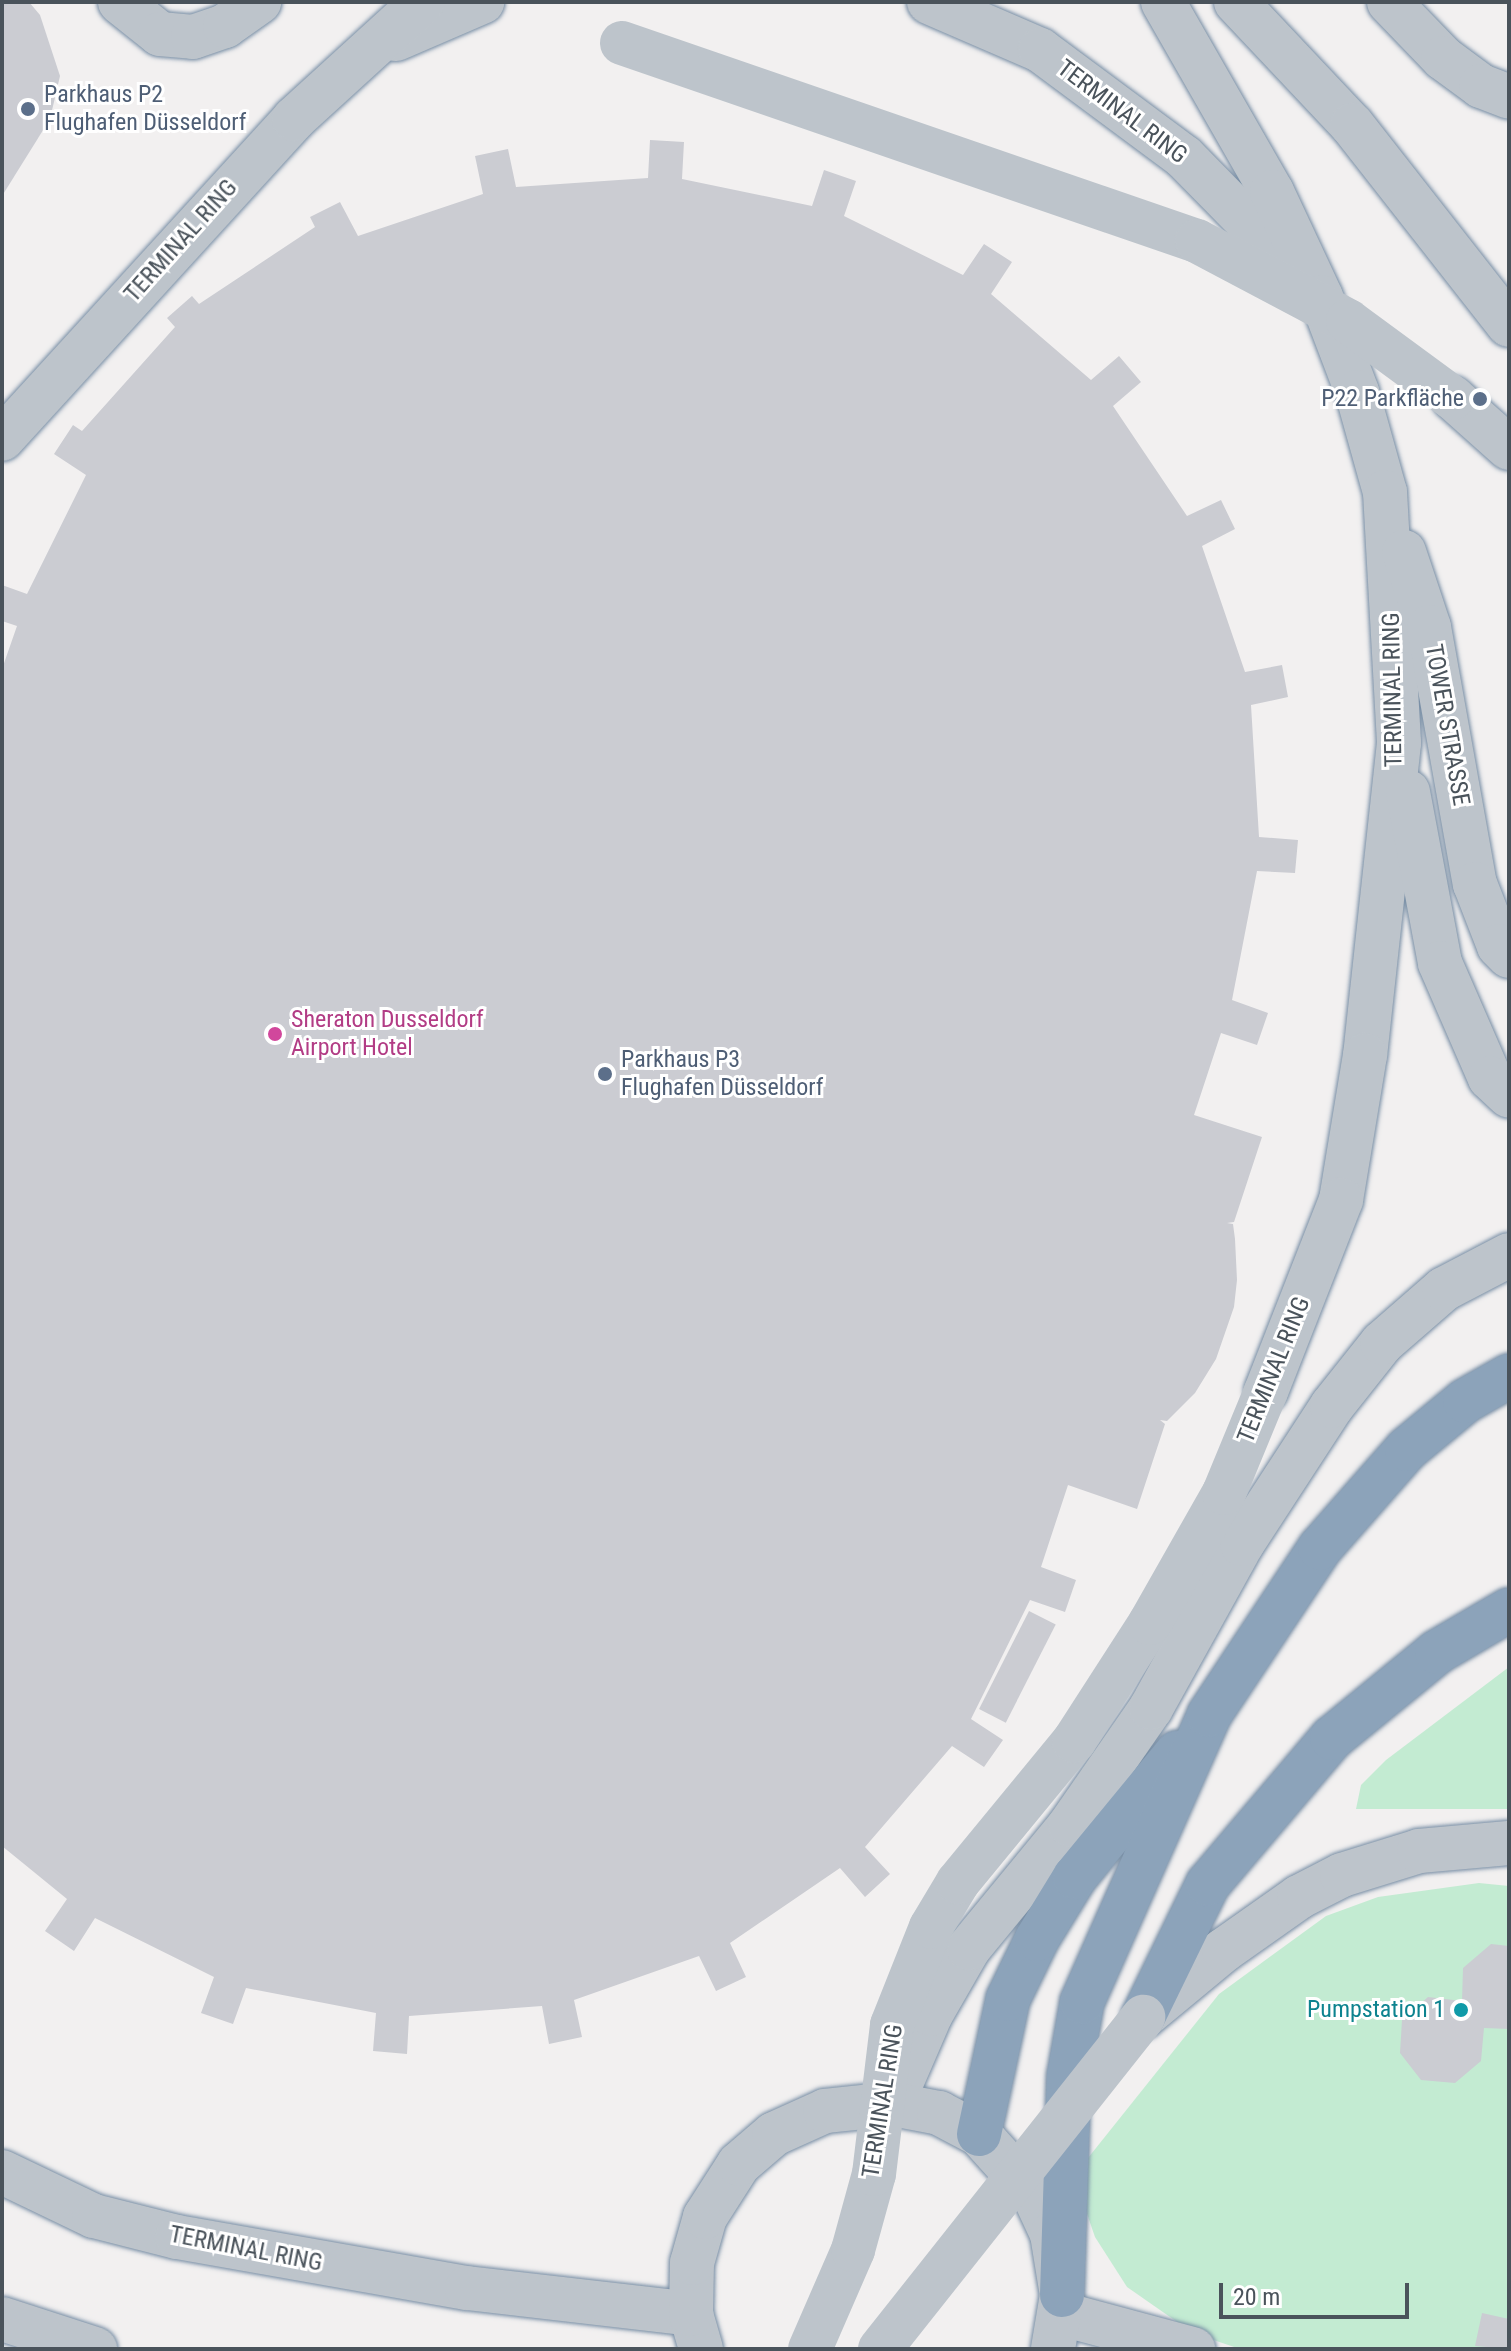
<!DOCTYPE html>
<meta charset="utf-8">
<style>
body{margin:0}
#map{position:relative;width:1511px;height:2351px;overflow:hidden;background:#f2f0f0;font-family:"Roboto Condensed",sans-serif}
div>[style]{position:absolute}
.green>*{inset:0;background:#c3ebd2}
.building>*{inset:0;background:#cbccd2;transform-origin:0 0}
.roads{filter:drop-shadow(0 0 2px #788ea5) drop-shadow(0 0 2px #788ea5)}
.street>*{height:44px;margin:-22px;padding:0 22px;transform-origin:22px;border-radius:22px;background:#bdc4cb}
.highway>*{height:44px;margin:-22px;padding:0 22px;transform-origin:22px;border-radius:22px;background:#8ca3ba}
.street-bridge>*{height:44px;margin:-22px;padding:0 22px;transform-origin:22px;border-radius:22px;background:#bdc4cb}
.dots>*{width:22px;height:22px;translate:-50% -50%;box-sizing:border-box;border:4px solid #fff;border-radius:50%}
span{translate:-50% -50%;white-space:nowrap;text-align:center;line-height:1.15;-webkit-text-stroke:6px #fff;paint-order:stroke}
.service-label{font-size:24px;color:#4e5e75}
.left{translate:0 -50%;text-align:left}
.right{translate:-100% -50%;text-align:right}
.street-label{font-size:24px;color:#4a535b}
.hotel-label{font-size:24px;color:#b23c85}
.culture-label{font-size:24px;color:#0d838f}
.frame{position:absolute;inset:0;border:4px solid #4a535b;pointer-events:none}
.scale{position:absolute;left:1219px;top:2283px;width:190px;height:36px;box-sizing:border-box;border:4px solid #4a535b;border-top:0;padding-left:10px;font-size:24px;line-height:28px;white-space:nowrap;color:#4a535b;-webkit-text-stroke:6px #fff;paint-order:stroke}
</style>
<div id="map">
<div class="green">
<i style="clip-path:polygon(1509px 1667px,1509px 1809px,1356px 1809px,1361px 1785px,1386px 1760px)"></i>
<i style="clip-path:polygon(1479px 1883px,1509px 1886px,1509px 2349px,1240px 2349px,1193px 2333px,1127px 2287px,1095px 2237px,1086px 2211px,1084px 2163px,1219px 1994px,1326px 1916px,1378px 1897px)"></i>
</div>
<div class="building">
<i style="clip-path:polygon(2px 2px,29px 2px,40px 15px,60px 76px,50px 119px,2px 196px)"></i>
<i style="clip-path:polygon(650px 140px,684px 142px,682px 179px,812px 206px,824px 170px,856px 181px,844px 216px,963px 275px,984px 244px,1012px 262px,991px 294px,1091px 380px,1119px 356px,1141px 382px,1113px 406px,1187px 516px,1221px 500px,1235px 529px,1202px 546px,1245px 672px,1282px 665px,1288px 697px,1251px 705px,1259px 837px,1298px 840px,1295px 873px,1257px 871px,1232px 1000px,1268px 1013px,1257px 1045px,1221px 1033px,1194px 1115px,1262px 1137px,1234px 1222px,1227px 1223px,1233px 1224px,1235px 1239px,1237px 1280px,1234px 1307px,1216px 1359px,1195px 1393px,1167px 1421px,1160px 1420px,1165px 1424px,1137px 1509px,1068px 1485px,1041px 1567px,1076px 1580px,1065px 1612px,1030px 1600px,971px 1719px,1003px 1740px,984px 1767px,952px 1746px,865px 1847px,890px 1874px,865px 1897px,840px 1868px,730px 1943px,746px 1977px,716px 1991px,699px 1956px,574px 2000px,582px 2037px,549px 2044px,542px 2006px,409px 2016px,407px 2054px,373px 2051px,376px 2013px,246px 1988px,233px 2024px,201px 2013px,214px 1977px,95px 1918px,74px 1951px,45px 1931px,67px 1899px,2px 1846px,2px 669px,17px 626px,2px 621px,2px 585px,27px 594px,86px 475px,54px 454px,73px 425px,82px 431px,175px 327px,167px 318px,192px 296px,199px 304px,315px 227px,310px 217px,340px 202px,358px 236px,483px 194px,475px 156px,508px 149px,516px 187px,648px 178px)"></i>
<i style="left:1029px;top:1611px;width:30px;height:110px;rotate:27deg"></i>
<i style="clip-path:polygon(1491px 1944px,1509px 1946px,1509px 2029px,1484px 2028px,1481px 2061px,1455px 2083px,1421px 2080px,1400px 2053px,1402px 2020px,1428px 1997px,1462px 2001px,1463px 1968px)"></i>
<i style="clip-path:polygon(1482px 2313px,1509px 2319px,1509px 2349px,1475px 2346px)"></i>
</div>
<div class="roads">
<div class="street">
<i style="left:120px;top:2px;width:51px;rotate:38.7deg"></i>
<i style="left:160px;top:34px;width:33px;rotate:5deg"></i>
<i style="left:193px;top:37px;width:34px;rotate:-19deg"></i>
<i style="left:225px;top:26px;width:42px;rotate:-35.2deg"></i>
<i style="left:929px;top:2px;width:121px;rotate:23.4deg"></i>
<i style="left:1040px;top:50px;width:179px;rotate:36.6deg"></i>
<i style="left:1184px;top:157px;width:161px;rotate:45.5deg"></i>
<i style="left:1163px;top:2px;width:219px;rotate:60.2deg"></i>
<i style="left:1272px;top:192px;width:116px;rotate:65deg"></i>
<i style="left:1321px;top:297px;width:102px;rotate:69.2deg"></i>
<i style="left:1357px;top:392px;width:104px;rotate:74.4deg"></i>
<i style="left:1385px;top:492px;width:251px;rotate:86.8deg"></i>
<i style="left:1399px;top:743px;width:314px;rotate:96.2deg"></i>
<i style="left:1365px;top:1055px;width:147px;rotate:99.4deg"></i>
<i style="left:1341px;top:1200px;width:205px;rotate:111.4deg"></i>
<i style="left:1236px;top:2px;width:169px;rotate:46.7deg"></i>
<i style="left:1352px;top:125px;width:254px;rotate:51.9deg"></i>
<i style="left:1389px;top:2px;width:78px;rotate:46deg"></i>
<i style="left:1443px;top:58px;width:47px;rotate:36.4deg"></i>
<i style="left:1481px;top:86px;width:30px;rotate:21deg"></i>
<i style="left:396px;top:39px;width:94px;rotate:-23.3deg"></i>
<i style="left:1453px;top:398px;width:75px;rotate:41.8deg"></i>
<i style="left:2px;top:439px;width:433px;rotate:-47.6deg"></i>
<i style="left:294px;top:119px;width:173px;rotate:-42.4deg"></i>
<i style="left:1404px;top:552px;width:79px;rotate:71.6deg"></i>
<i style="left:1429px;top:627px;width:261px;rotate:79.9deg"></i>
<i style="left:1475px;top:884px;width:66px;rotate:68.8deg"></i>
<i style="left:1499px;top:946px;width:14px;rotate:45deg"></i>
<i style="left:1408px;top:792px;width:174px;rotate:79.4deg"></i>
<i style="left:1440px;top:963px;width:125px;rotate:66.5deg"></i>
<i style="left:1490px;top:1078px;width:26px;rotate:43deg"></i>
<i style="left:1143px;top:2017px;width:105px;rotate:-39.6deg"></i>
<i style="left:1224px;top:1950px;width:92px;rotate:-35.2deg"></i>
<i style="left:1299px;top:1897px;width:48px;rotate:-27.1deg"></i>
<i style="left:1342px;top:1875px;width:81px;rotate:-17.3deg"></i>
<i style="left:1419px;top:1851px;width:90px;rotate:-5.1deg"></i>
<i style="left:892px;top:2104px;width:98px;rotate:-66.6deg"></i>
<i style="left:931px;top:2014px;width:76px;rotate:-60.1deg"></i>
<i style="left:969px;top:1948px;width:159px;rotate:-50.6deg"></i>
<i style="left:1070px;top:1825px;width:142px;rotate:-55.3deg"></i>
<i style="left:1151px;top:1708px;width:188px;rotate:-61deg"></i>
<i style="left:1242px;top:1544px;width:165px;rotate:-56.9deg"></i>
<i style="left:1332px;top:1406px;width:80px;rotate:-51.6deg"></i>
<i style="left:1382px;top:1343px;width:82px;rotate:-41.1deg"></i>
<i style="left:1444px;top:1289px;width:73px;rotate:-27.6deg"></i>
<i style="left:2px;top:2172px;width:102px;rotate:25.6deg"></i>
<i style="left:94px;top:2216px;width:86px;rotate:14.2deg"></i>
<i style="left:177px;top:2237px;width:294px;rotate:10deg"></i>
<i style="left:467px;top:2288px;width:226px;rotate:6.6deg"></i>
<i style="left:1062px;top:2314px;width:136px;rotate:15deg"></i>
<i style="left:2px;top:2319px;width:98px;rotate:17.9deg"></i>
<i style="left:701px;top:2349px;width:36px;rotate:-106deg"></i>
<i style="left:691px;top:2314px;width:51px;rotate:-88.9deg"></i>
<i style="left:692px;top:2263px;width:48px;rotate:-74.2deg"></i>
<i style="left:705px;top:2217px;width:63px;rotate:-57.3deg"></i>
<i style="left:739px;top:2164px;width:46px;rotate:-40.6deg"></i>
<i style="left:774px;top:2134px;width:56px;rotate:-24.3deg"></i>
<i style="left:825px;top:2111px;width:67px;rotate:-6deg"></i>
<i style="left:892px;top:2104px;width:48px;rotate:10.8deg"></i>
<i style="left:939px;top:2113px;width:45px;rotate:27.7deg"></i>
<i style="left:979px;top:2134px;width:82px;rotate:48deg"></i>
<i style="left:1034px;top:2195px;width:43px;rotate:65.2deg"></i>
<i style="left:1052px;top:2234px;width:62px;rotate:80.7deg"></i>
<i style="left:1062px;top:2295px;width:55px;rotate:99.5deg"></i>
</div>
<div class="highway">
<i style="left:1143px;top:2017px;width:148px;rotate:-64deg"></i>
<i style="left:1208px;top:1884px;width:192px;rotate:-49.7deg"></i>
<i style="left:1332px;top:1738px;width:136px;rotate:-39.3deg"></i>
<i style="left:1437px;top:1652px;width:83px;rotate:-30.3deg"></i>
<i style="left:979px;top:2134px;width:138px;rotate:-77.9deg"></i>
<i style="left:1008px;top:1999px;width:67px;rotate:-64.2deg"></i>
<i style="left:1037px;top:1939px;width:73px;rotate:-58.5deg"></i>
<i style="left:1075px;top:1877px;width:161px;rotate:-50.6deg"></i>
<i style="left:1062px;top:2295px;width:219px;rotate:-88.2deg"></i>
<i style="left:1069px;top:2076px;width:75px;rotate:-80deg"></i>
<i style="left:1082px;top:2002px;width:314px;rotate:-66.1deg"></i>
<i style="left:1209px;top:1715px;width:201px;rotate:-56.4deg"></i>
<i style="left:1320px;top:1548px;width:132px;rotate:-48.7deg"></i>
<i style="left:1407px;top:1449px;width:75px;rotate:-39.6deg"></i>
<i style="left:1465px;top:1401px;width:51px;rotate:-29.6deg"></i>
</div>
</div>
<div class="street-bridge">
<i style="left:622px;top:43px;width:608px;rotate:19deg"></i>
<i style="left:1197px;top:241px;width:171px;rotate:27.9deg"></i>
<i style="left:1348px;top:321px;width:130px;rotate:36.3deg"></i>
<i style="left:810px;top:2349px;width:108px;rotate:-66.5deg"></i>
<i style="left:853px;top:2250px;width:79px;rotate:-74.6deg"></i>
<i style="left:874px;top:2174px;width:150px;rotate:-83.1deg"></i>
<i style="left:892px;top:2025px;width:105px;rotate:-68.3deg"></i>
<i style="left:931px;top:1927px;width:52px;rotate:-59deg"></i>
<i style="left:958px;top:1882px;width:183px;rotate:-50.6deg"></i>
<i style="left:1074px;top:1741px;width:140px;rotate:-57.2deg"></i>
<i style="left:1150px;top:1623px;width:150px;rotate:-60.4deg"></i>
<i style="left:1224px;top:1493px;width:110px;rotate:-67.6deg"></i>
<i style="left:880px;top:2349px;width:424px;rotate:-51.6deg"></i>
</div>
<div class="dots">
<i style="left:28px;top:109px;background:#5c6f8a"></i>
<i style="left:1480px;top:399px;background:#5c6f8a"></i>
<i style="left:275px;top:1034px;background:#d1479c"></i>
<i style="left:605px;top:1074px;background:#5c6f8a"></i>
<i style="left:1461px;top:2010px;background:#0f9aa8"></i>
</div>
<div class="service-label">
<span class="left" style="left:44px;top:109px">Parkhaus P2<br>Flughafen Düsseldorf</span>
<span class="right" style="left:1464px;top:399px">P22 Parkfläche</span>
<span class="left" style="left:621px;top:1074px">Parkhaus P3<br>Flughafen Düsseldorf</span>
</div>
<div class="street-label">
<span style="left:1122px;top:112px;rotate:37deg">TERMINAL RING</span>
<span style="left:181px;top:241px;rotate:-48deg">TERMINAL RING</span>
<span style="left:1393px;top:690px;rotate:-91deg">TERMINAL RING</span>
<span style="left:1447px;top:725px;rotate:80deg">TOWER STRASSE</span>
<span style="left:1274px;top:1370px;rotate:-68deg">TERMINAL RING</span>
<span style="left:883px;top:2101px;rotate:-81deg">TERMINAL RING</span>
<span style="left:246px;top:2249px;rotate:11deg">TERMINAL RING</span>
</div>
<div class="hotel-label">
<span class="left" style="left:291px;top:1034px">Sheraton Dusseldorf<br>Airport Hotel</span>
</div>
<div class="culture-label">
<span class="right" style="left:1445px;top:2010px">Pumpstation 1</span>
</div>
<div class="frame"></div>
<div class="scale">20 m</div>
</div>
